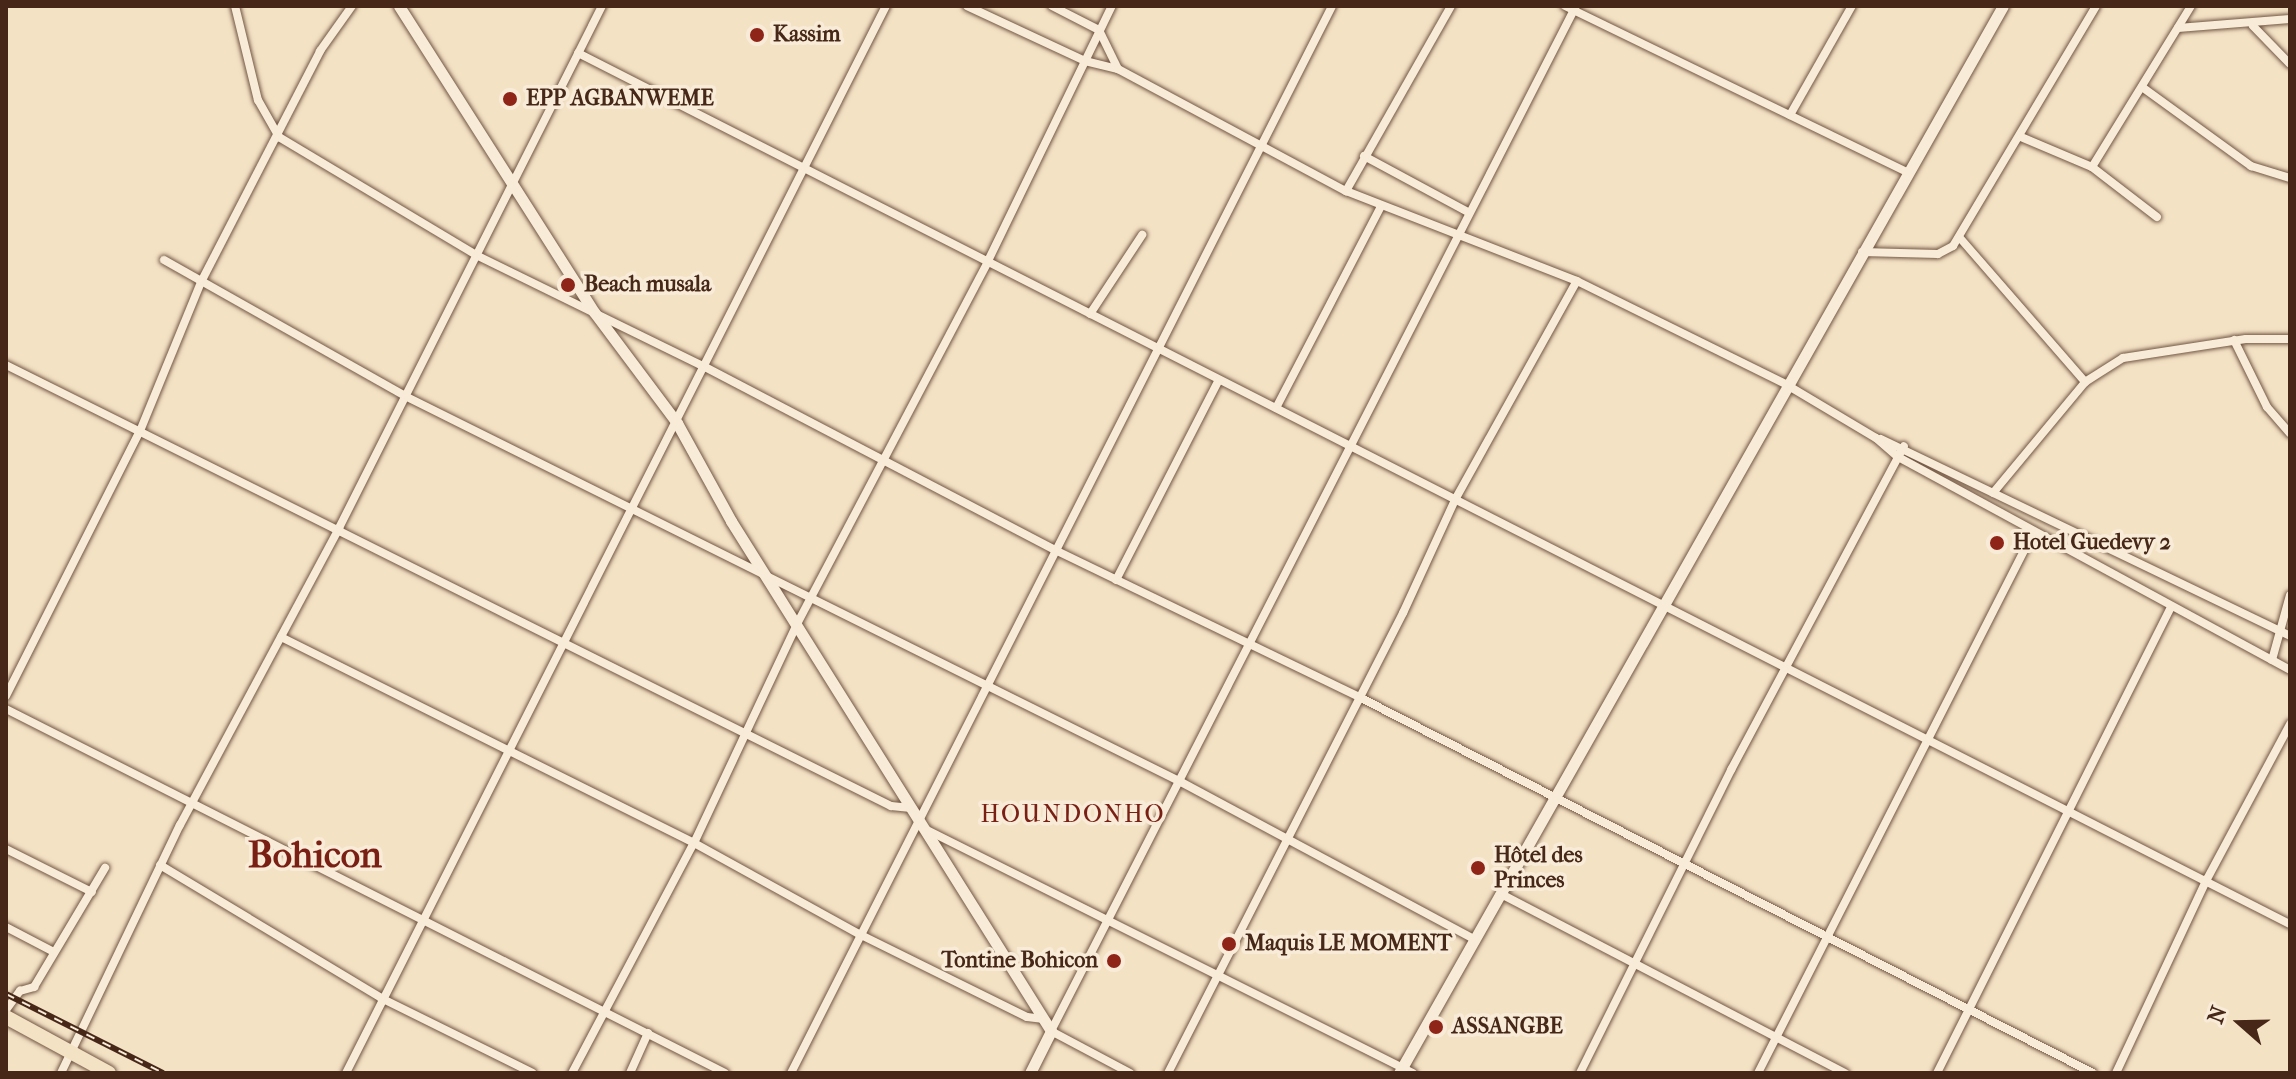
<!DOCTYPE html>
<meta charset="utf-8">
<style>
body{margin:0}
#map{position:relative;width:2296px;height:1079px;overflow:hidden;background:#f4e2c5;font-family:"IM FELL French Canon",serif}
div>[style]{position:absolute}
.roads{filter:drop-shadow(0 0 2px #725643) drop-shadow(0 0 2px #725643)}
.street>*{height:8px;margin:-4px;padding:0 4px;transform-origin:4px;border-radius:4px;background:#f8ecd9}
.secondary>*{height:11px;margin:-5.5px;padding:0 5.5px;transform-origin:5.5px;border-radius:5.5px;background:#f8ecd9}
.highway>*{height:14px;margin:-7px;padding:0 7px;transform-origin:7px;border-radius:7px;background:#f4e2c5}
.rail>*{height:6px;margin-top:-3px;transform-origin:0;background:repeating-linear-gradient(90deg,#f8ecd9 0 9px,#472818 0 18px);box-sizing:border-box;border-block:2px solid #472818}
.dots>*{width:22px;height:22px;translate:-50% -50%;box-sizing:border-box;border:4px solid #f8ecd9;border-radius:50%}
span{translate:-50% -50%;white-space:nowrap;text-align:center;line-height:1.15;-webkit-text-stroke:7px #f8ecd9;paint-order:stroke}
.poi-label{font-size:22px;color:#472818;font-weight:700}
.left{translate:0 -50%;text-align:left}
.right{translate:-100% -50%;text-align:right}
.neighbourhood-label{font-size:24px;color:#7a1f14;letter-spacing:2px}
.town-label{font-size:38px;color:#7a1f14;font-weight:700}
.frame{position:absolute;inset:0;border:8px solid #472818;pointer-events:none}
.north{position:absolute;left:2200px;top:983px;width:80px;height:80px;-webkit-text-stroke:6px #f8ecd9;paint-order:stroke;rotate:290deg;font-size:22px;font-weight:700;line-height:32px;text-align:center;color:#472818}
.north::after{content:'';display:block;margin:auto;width:28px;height:36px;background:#472818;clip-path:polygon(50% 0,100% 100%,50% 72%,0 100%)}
</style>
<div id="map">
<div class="roads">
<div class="street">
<i style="left:235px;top:6px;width:97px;rotate:76.3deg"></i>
<i style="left:258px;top:100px;width:43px;rotate:60.4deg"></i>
<i style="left:279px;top:137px;width:230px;rotate:30.9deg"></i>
<i style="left:476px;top:255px;width:255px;rotate:26.1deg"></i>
<i style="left:705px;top:367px;width:395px;rotate:27.6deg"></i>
<i style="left:1055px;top:550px;width:340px;rotate:25.8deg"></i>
<i style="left:1361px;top:698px;width:822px;rotate:27.13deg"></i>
<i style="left:967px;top:6px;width:130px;rotate:25deg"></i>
<i style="left:1085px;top:61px;width:34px;rotate:14deg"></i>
<i style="left:1118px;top:69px;width:259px;rotate:28.2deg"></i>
<i style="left:1346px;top:191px;width:248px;rotate:21.3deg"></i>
<i style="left:1577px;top:281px;width:234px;rotate:26.3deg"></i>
<i style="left:1787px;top:385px;width:104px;rotate:30.8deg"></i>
<i style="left:1876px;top:438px;width:29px;rotate:41deg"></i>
<i style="left:1898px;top:457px;width:446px;rotate:28.5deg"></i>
<i style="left:1052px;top:6px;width:53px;rotate:27.1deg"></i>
<i style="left:1099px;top:30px;width:43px;rotate:64deg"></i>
<i style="left:1565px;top:6px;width:380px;rotate:25.9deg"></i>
<i style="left:2253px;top:26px;width:53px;rotate:45.8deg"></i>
<i style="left:2178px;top:28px;width:112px;rotate:-4.6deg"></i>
<i style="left:578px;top:53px;width:1921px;rotate:26.97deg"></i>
<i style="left:2142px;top:87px;width:135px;rotate:35.9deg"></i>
<i style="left:2251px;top:166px;width:41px;rotate:17.1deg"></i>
<i style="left:1790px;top:115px;width:125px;rotate:-60.4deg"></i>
<i style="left:2021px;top:137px;width:77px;rotate:22.9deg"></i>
<i style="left:2092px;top:167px;width:82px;rotate:37.6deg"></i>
<i style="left:1364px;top:156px;width:118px;rotate:28.3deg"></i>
<i style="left:2092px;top:167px;width:189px;rotate:-58.4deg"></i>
<i style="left:1346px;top:191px;width:213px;rotate:-60.4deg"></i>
<i style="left:1960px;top:238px;width:191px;rotate:49deg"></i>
<i style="left:1862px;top:252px;width:76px;rotate:1.5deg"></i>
<i style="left:1938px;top:254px;width:17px;rotate:-28deg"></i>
<i style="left:1953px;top:246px;width:279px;rotate:-59.2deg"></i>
<i style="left:164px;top:260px;width:277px;rotate:29.4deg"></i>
<i style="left:405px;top:396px;width:867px;rotate:26.45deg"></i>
<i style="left:1181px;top:782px;width:332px;rotate:28.2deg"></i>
<i style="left:1090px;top:314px;width:95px;rotate:-56.6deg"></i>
<i style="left:2234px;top:340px;width:75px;rotate:63.8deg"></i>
<i style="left:2267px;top:407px;width:35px;rotate:49deg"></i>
<i style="left:6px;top:365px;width:989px;rotate:26.49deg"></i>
<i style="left:891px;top:806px;width:20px;rotate:6deg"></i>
<i style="left:1276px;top:408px;width:228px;rotate:-62.5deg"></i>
<i style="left:1881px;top:439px;width:454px;rotate:25.7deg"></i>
<i style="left:1993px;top:493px;width:144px;rotate:-50.3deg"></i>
<i style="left:2085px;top:382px;width:45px;rotate:-32.3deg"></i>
<i style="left:2123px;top:358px;width:124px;rotate:-8.8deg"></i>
<i style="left:2246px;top:339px;width:44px"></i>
<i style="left:1116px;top:580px;width:225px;rotate:-62.8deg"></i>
<i style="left:281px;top:637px;width:462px;rotate:26.5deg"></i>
<i style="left:694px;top:843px;width:188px;rotate:28.9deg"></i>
<i style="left:859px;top:934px;width:187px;rotate:26.3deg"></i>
<i style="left:1027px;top:1017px;width:17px;rotate:7deg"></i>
<i style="left:2272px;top:660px;width:67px;rotate:-74.5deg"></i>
<i style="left:6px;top:696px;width:297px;rotate:-63.2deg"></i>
<i style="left:140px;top:431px;width:161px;rotate:-67.7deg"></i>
<i style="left:201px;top:282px;width:260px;rotate:-62.7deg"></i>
<i style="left:320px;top:51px;width:55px;rotate:-54.6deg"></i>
<i style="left:6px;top:709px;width:806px;rotate:26.85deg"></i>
<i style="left:925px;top:829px;width:546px;rotate:26.57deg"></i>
<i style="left:6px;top:849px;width:96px;rotate:26.6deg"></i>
<i style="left:160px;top:865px;width:258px;rotate:31deg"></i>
<i style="left:381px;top:998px;width:169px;rotate:26.3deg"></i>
<i style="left:1501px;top:894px;width:388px;rotate:27.5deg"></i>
<i style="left:6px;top:927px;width:54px;rotate:27.5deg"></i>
<i style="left:6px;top:1010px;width:24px;rotate:-54deg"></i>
<i style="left:20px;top:991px;width:15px;rotate:-16deg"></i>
<i style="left:34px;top:987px;width:139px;rotate:-59.2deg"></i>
<i style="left:61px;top:1073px;width:275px;rotate:-64.4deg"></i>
<i style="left:180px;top:825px;width:337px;rotate:-61.8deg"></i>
<i style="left:339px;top:528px;width:585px;rotate:-63.26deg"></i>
<i style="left:346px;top:1073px;width:1196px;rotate:-63.16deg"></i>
<i style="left:572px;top:1073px;width:260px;rotate:-62.1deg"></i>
<i style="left:694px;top:843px;width:244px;rotate:-64.8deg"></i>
<i style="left:798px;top:622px;width:406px;rotate:-62.2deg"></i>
<i style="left:987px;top:263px;width:286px;rotate:-64.1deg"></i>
<i style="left:630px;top:1073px;width:44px;rotate:-65.8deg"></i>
<i style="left:791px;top:1073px;width:1196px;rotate:-63.11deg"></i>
<i style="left:1130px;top:1073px;width:89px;rotate:-152deg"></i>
<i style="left:1051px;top:1031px;width:1152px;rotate:-62.88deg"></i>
<i style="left:1168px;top:1073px;width:517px;rotate:-62.94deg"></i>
<i style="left:1403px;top:613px;width:127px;rotate:-65.3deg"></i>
<i style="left:1456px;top:498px;width:248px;rotate:-60.9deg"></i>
<i style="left:1580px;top:1073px;width:339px;rotate:-63.5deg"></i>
<i style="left:1731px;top:770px;width:367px;rotate:-61.9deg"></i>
<i style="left:1758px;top:1073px;width:606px;rotate:-63.01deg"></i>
<i style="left:1937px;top:1073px;width:519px;rotate:-63.34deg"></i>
<i style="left:2116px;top:1073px;width:214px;rotate:-64.9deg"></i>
<i style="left:2207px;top:879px;width:176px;rotate:-61.8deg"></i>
</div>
<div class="secondary">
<i style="left:399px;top:6px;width:363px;rotate:57.5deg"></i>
<i style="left:594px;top:312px;width:139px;rotate:53.2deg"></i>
<i style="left:677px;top:423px;width:112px;rotate:61.1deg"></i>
<i style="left:731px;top:521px;width:602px;rotate:57.89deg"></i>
<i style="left:1051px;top:1031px;width:47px;rotate:116.6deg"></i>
<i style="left:1399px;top:1073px;width:1226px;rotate:-60.49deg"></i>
</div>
<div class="highway">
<i style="left:6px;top:1017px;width:117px;rotate:28.5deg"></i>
</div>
</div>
<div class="rail">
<i style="left:6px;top:994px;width:176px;rotate:26.7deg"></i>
</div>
<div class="dots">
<i style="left:757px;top:35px;background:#8f2418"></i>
<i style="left:510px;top:99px;background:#8f2418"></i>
<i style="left:568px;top:285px;background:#8f2418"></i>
<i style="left:1997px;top:543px;background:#8f2418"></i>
<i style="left:1478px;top:868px;background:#8f2418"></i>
<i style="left:1229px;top:944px;background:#8f2418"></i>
<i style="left:1114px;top:961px;background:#8f2418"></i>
<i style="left:1436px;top:1027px;background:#8f2418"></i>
</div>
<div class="poi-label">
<span class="left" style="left:773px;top:35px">Kassim</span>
<span class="left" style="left:526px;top:99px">EPP AGBANWEME</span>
<span class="left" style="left:584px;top:285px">Beach musala</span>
<span class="left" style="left:2013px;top:543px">Hotel Guedevy 2</span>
<span class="left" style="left:1494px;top:868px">Hôtel des<br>Princes</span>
<span class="left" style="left:1245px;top:944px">Maquis LE MOMENT</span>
<span class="right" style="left:1098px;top:961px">Tontine Bohicon</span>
<span class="left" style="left:1452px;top:1027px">ASSANGBE</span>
</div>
<div class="neighbourhood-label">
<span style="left:1073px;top:815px">HOUNDONHO</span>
</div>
<div class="town-label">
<span style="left:315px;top:855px">Bohicon</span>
</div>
<div class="frame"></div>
<div class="north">N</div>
</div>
